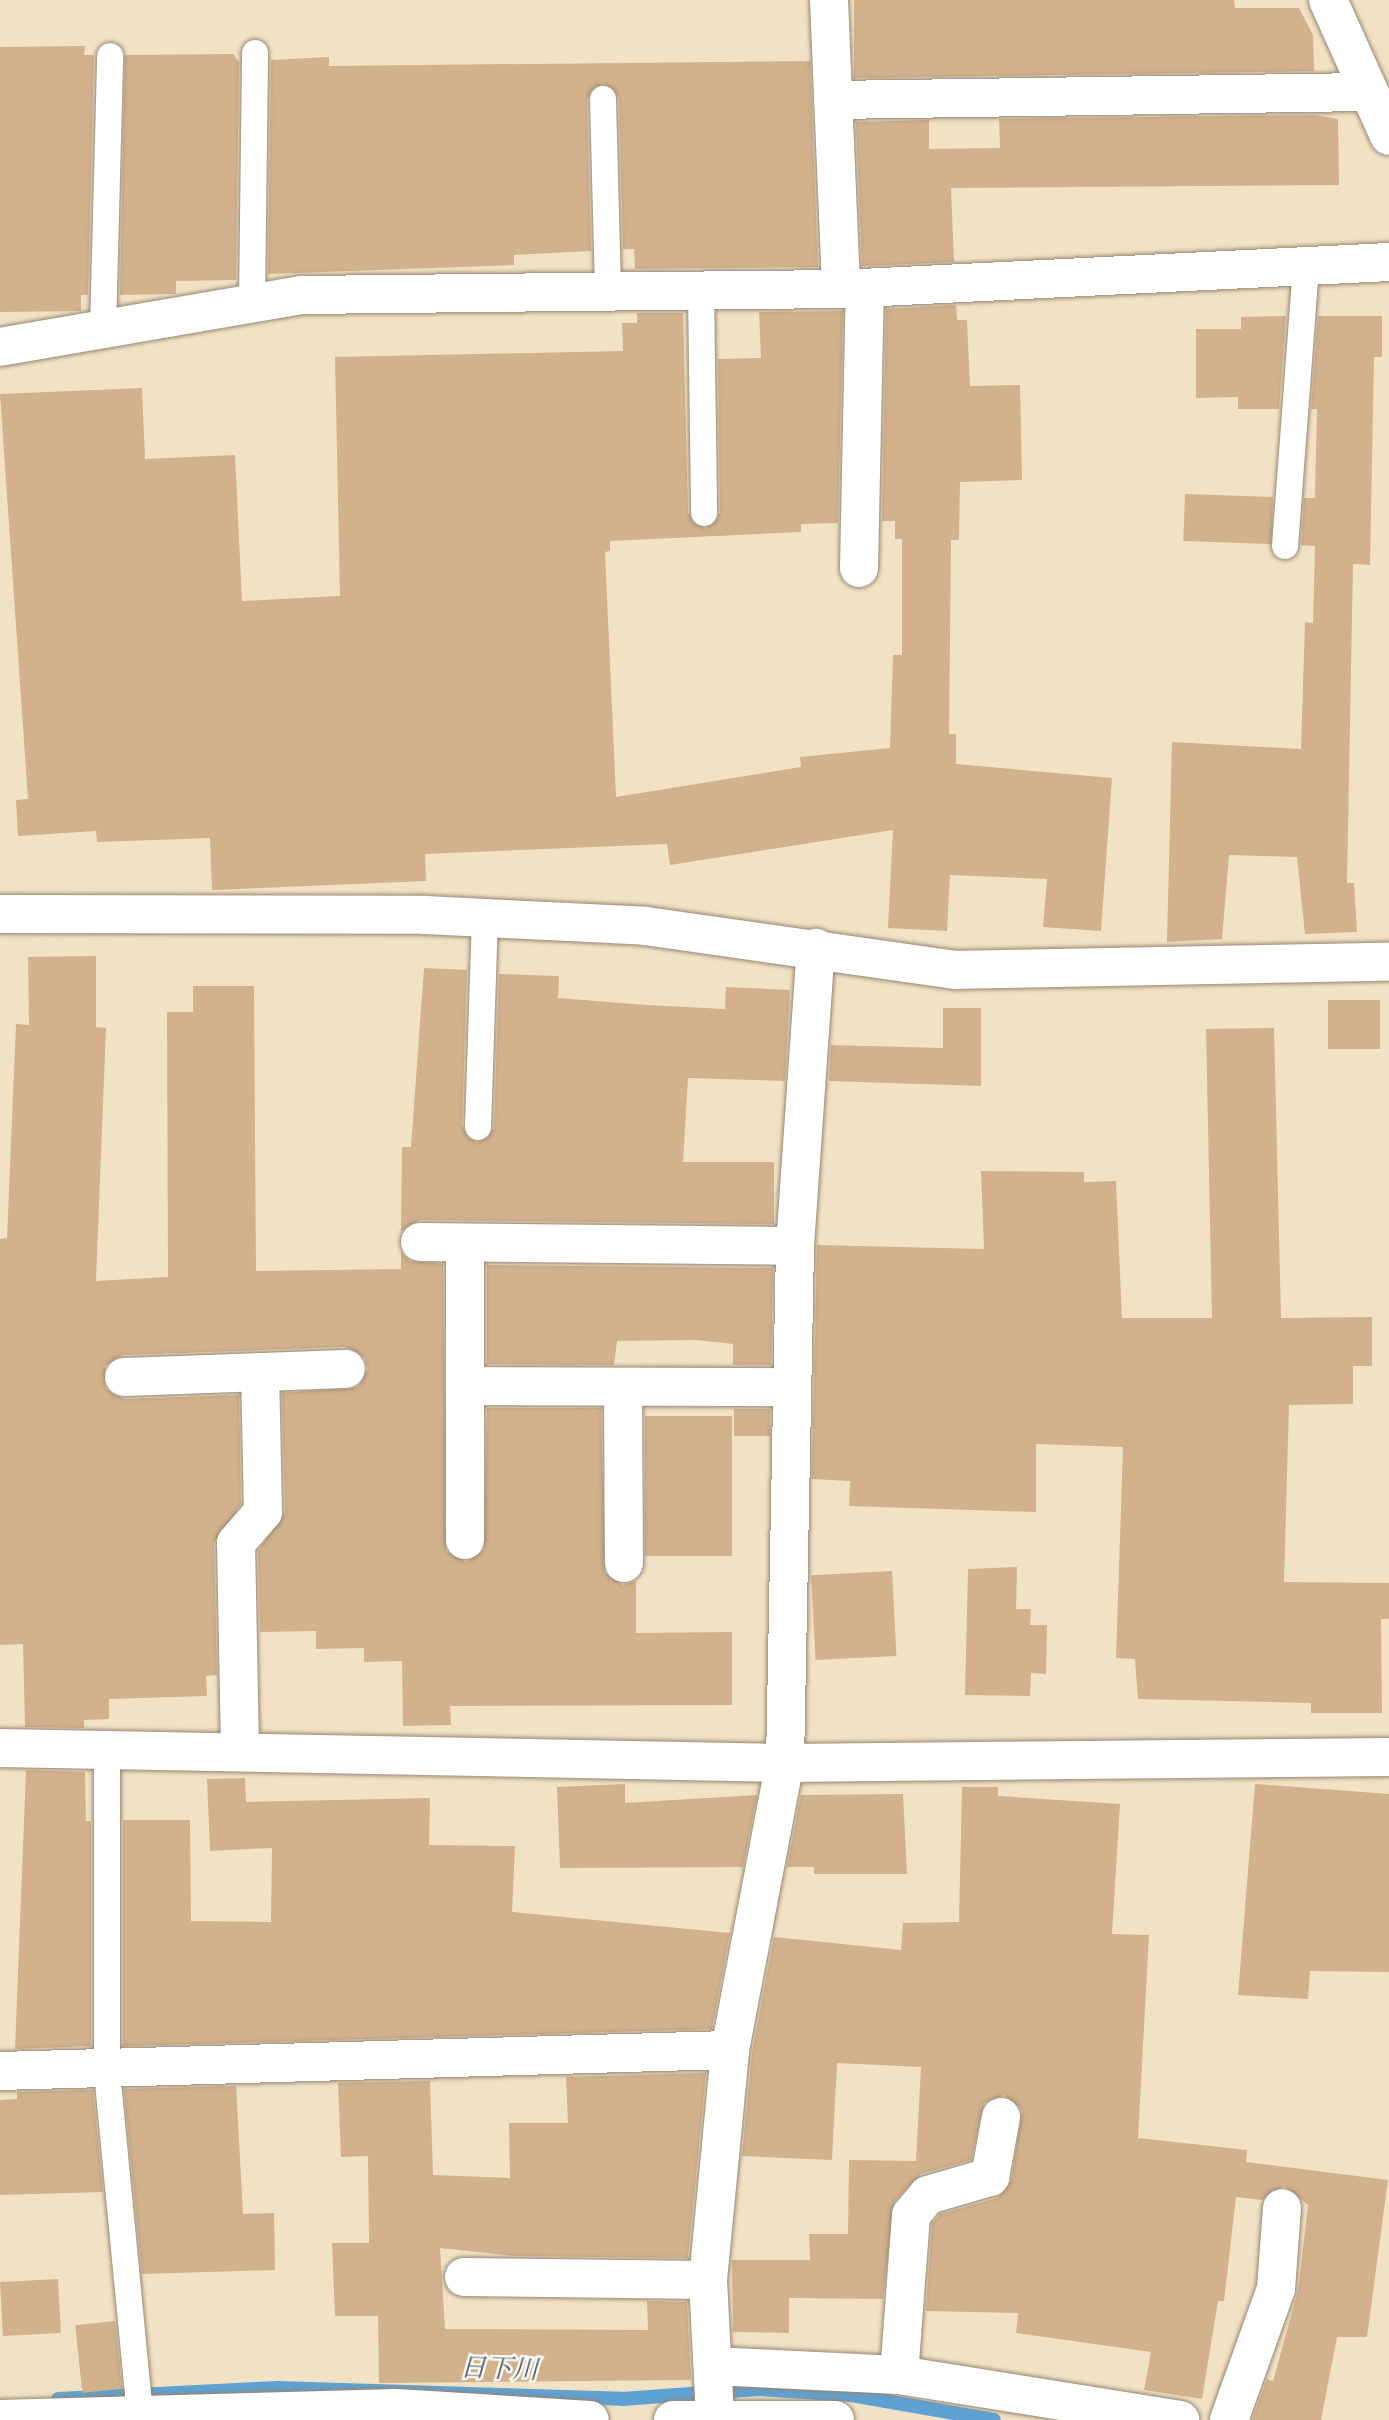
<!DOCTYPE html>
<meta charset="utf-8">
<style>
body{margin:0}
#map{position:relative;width:1389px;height:2420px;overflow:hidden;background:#f2e2c5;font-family:"IM FELL English","Noto Serif JP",serif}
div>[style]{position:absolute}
.stream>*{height:14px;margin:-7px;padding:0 7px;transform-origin:7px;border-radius:7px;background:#5ea2d3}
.building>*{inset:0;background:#d2b18d;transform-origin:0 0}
.roads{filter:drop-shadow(0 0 2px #968672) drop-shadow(0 0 2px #968672)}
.lane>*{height:26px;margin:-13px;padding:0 13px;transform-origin:13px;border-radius:13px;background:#fff}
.street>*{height:38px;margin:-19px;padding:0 19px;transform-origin:19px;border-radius:19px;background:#fff}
.secondary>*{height:38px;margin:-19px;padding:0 19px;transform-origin:19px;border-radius:19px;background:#fff}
span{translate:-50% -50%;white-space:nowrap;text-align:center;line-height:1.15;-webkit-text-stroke:5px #fdfcf7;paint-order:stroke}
.water-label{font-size:26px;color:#495a66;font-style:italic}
</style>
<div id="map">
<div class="stream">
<i style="left:58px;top:2399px;width:220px;rotate:-2.9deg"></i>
<i style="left:278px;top:2388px;width:344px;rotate:1.8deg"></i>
<i style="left:622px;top:2399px;width:137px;rotate:-4.2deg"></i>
<i style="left:759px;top:2389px;width:92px;rotate:3.7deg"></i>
<i style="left:851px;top:2395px;width:145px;rotate:9.9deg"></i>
</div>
<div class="building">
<i style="clip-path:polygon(854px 0,1234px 0,1235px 8px,1299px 8px,1313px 35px,1314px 71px,854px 78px)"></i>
<i style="clip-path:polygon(85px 46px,84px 55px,94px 55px,88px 295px,81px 295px,81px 311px,0 312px,0 47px)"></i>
<i style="clip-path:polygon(233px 54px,239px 62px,236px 280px,176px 281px,176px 294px,120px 295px,125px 55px)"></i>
<i style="clip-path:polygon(329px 57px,329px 66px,810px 61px,818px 267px,635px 269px,634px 249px,623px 249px,619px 98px,603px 83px,587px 99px,591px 251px,514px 255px,514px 265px,268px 274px,271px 60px)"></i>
<i style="clip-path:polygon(1315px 115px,1338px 119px,1339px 185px,951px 188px,954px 262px,862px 266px,856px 122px,929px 120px,929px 149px,1000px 148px,999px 119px)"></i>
<i style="clip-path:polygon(956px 305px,957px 320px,967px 320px,970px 386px,1020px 385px,1022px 480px,960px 482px,959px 540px,951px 540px,949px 734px,956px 734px,956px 764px,1112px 778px,1101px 931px,1043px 927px,1047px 879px,950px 875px,947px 931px,888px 928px,893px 830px,670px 865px,667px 844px,425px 854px,426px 881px,212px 890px,210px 838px,97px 842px,96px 831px,18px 836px,16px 800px,28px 799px,0 394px,142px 388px,145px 459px,235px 455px,242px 601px,340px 596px,335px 357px,623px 351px,622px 323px,637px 323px,637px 313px,683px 313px,688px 513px,705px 529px,720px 513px,718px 359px,761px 358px,759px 312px,843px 311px,838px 523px,801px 524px,801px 532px,610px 541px,610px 551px,605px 552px,616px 797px,801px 767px,800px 757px,890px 748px,893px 655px,902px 655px,902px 539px,895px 539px,895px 521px,882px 521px,886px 309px)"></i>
<i style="clip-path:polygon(1286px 316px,1279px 409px,1238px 409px,1238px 397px,1196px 398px,1196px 329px,1241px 329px,1241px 317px)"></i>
<i style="clip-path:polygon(1318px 316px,1382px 316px,1382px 357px,1374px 357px,1370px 565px,1353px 564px,1347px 883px,1354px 883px,1357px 932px,1305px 934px,1297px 857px,1229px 855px,1222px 939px,1167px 942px,1172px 742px,1301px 749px,1305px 622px,1313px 623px,1315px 546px,1301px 545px,1304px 498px,1315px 498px,1317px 409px,1311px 409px)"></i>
<i style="left:1185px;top:494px;width:88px;height:47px;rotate:2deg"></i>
<i style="clip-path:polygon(96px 956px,96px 1027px,106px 1028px,96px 1281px,168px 1277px,167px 1012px,193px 1012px,193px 986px,254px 986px,256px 1271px,401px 1269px,401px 1252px,410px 1261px,443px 1264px,446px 1551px,466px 1562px,484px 1550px,487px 1408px,601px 1408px,605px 1573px,623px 1585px,636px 1581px,636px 1633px,732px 1632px,732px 1705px,450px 1706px,451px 1725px,403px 1726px,402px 1661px,364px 1662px,364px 1648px,316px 1649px,316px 1631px,260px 1632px,258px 1551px,285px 1512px,282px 1393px,358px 1387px,368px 1369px,365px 1358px,345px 1347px,123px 1355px,105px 1366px,105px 1388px,124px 1399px,239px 1395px,241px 1504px,214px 1543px,217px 1675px,206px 1676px,207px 1696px,109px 1699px,109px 1719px,84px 1720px,84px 1728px,25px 1727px,23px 1644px,0 1645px,0 1239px,7px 1238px,16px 1024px,29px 1025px,28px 957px)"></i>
<i style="clip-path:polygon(424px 968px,467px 970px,462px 1126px,477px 1143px,494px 1128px,499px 974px,559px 976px,558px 998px,646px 1005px,725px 1009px,726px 987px,790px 990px,785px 1081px,688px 1078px,683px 1162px,774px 1162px,774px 1224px,420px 1220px,401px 1231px,402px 1147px,411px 1147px)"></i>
<i style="left:1328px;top:1000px;width:52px;height:49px"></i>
<i style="clip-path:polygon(943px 1008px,981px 1008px,981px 1086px,829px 1081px,831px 1045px,943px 1048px)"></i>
<i style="clip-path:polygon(1274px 1028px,1281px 1318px,1372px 1317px,1372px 1366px,1353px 1366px,1353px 1404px,1289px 1405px,1284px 1582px,1389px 1583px,1389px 1619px,1381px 1619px,1382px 1713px,1311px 1713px,1311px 1703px,1138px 1699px,1135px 1659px,1116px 1658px,1123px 1447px,1036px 1444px,1036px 1512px,849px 1506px,850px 1481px,812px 1479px,817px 1245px,984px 1249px,981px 1171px,1084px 1172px,1084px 1182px,1116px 1181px,1122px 1318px,1212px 1318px,1206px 1029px)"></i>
<i style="clip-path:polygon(487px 1265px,773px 1268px,771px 1365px,733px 1365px,733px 1344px,696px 1340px,617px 1341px,614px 1365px,487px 1364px)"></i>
<i style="left:734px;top:1409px;width:36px;height:27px"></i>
<i style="left:732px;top:1416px;width:140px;height:87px;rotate:90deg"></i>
<i style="clip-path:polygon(1017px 1567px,1016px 1609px,1031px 1609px,1030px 1625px,1047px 1625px,1046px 1674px,1031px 1673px,1030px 1696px,965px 1695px,968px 1569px)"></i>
<i style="left:892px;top:1571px;width:85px;height:81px;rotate:87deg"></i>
<i style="clip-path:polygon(26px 1770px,85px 1772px,86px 1821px,91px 1821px,91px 2046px,15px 2049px)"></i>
<i style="clip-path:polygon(245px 1778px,246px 1802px,430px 1798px,429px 1845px,515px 1846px,512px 1912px,730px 1933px,712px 2029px,123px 2046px,123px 1820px,190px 1820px,191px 1921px,271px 1922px,272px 1848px,210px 1851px,207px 1779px)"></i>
<i style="clip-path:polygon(625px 1784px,625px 1803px,757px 1795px,743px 1867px,560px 1868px,557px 1787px)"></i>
<i style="clip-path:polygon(1255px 1784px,1389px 1794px,1389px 1972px,1310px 1971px,1308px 1999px,1238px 1995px)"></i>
<i style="clip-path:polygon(962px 1787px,998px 1787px,998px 1796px,1120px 1804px,1112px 1934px,1149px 1935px,1138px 2138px,1247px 2150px,1246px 2162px,1388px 2180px,1367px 2337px,1337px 2337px,1321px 2420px,1252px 2420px,1267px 2379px,1273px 2381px,1298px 2291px,1308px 2205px,1284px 2186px,1262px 2200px,1236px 2197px,1224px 2301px,1218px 2301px,1202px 2399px,1144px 2390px,1151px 2352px,1016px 2333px,1018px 2313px,926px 2311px,932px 2224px,940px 2214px,997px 2198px,1011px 2182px,1022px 2110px,1004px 2095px,984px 2103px,971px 2160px,921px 2174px,894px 2202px,883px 2299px,789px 2298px,789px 2333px,733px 2332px,732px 2260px,810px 2260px,809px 2234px,848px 2234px,849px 2160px,916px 2161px,921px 2067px,837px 2063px,832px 2160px,742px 2156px,752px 2053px,774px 1937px,901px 1950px,903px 1923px,959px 1922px)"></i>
<i style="clip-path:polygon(903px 1794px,907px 1874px,814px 1874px,814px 1867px,787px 1867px,801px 1795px)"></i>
<i style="clip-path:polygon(706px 2073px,688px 2258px,515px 2256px,440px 2248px,445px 2329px,648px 2330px,647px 2301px,687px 2302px,691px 2380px,379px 2383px,378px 2316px,335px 2316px,332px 2243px,369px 2243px,368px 2156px,341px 2157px,338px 2083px,430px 2081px,433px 2175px,510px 2178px,509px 2123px,568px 2123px,566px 2077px)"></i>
<i style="clip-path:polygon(236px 2086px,243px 2214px,274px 2213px,275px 2270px,142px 2274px,124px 2089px)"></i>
<i style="clip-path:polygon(93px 2090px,103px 2192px,0 2195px,0 2100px,17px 2099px,17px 2092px)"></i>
<i style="left:58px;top:2279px;width:54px;height:58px;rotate:87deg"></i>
<i style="left:115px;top:2321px;width:68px;height:40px;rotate:84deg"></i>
</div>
<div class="roads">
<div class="lane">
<i style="left:603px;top:99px;width:192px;rotate:88.5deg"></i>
<i style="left:701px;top:290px;width:223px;rotate:89.2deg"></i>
<i style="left:252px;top:303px;width:250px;rotate:-89.3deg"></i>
<i style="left:103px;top:330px;width:274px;rotate:-88.5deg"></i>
<i style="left:1285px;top:546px;width:281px;rotate:-85.7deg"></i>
<i style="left:478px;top:1127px;width:209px;rotate:-88.1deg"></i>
<i style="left:107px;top:1746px;width:326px;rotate:90deg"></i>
<i style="left:107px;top:2072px;width:343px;rotate:84.5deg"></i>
</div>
<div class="street">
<i style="left:829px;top:0;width:289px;rotate:87.6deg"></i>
<i style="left:1328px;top:0;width:149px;rotate:65.8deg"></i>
<i style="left:833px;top:100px;width:536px;rotate:-0.86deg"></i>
<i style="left:859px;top:568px;width:280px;rotate:-88.8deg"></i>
<i style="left:0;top:914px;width:425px;rotate:0.1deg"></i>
<i style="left:425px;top:915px;width:221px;rotate:2.8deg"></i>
<i style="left:646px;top:926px;width:314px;rotate:8.1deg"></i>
<i style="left:957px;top:970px;width:432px;rotate:-1.1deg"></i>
<i style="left:420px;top:1242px;width:375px;rotate:0.6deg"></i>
<i style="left:124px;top:1377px;width:222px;rotate:-2.1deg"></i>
<i style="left:465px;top:1386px;width:327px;rotate:0.2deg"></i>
<i style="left:623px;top:1387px;width:176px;rotate:89.7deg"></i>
<i style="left:465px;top:1540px;width:297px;rotate:-90deg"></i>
<i style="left:0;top:1748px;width:785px;rotate:1.09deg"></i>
<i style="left:785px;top:1763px;width:604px;rotate:-0.57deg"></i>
<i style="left:240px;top:1749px;width:206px;rotate:-91.1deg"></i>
<i style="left:236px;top:1543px;width:41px;rotate:-48.9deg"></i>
<i style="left:263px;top:1512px;width:140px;rotate:-91.2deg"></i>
<i style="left:0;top:2071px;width:730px;rotate:-1.65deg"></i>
<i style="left:464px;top:2277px;width:244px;rotate:0.7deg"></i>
<i style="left:713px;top:2366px;width:186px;rotate:2.8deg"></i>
<i style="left:899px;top:2375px;width:285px;rotate:9.1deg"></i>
<i style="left:899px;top:2375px;width:160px;rotate:-85.7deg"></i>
<i style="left:911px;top:2215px;width:26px;rotate:-50deg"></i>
<i style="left:928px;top:2195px;width:65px;rotate:-16.2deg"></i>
<i style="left:990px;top:2177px;width:61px;rotate:-79.6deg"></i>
<i style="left:715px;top:2418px;width:138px;rotate:-92.9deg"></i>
<i style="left:708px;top:2280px;width:231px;rotate:-84.5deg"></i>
<i style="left:730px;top:2050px;width:292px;rotate:-79.2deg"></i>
<i style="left:785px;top:1763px;width:517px;rotate:-88.89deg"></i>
<i style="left:795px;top:1246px;width:299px;rotate:-86deg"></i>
<i style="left:0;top:2419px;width:396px;rotate:-1.6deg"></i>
<i style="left:396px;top:2408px;width:194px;rotate:3.5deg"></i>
<i style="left:673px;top:2420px;width:162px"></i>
<i style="left:1229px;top:2420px;width:139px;rotate:-70.3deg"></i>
<i style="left:1276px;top:2289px;width:81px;rotate:-85.8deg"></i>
</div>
<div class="secondary">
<i style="left:0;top:347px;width:306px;rotate:-9.8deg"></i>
<i style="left:302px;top:295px;width:539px;rotate:-0.64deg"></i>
<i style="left:841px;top:289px;width:549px;rotate:-2.82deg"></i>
</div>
</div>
<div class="water-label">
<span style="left:499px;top:2370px;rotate:2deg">日下川</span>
</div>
</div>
